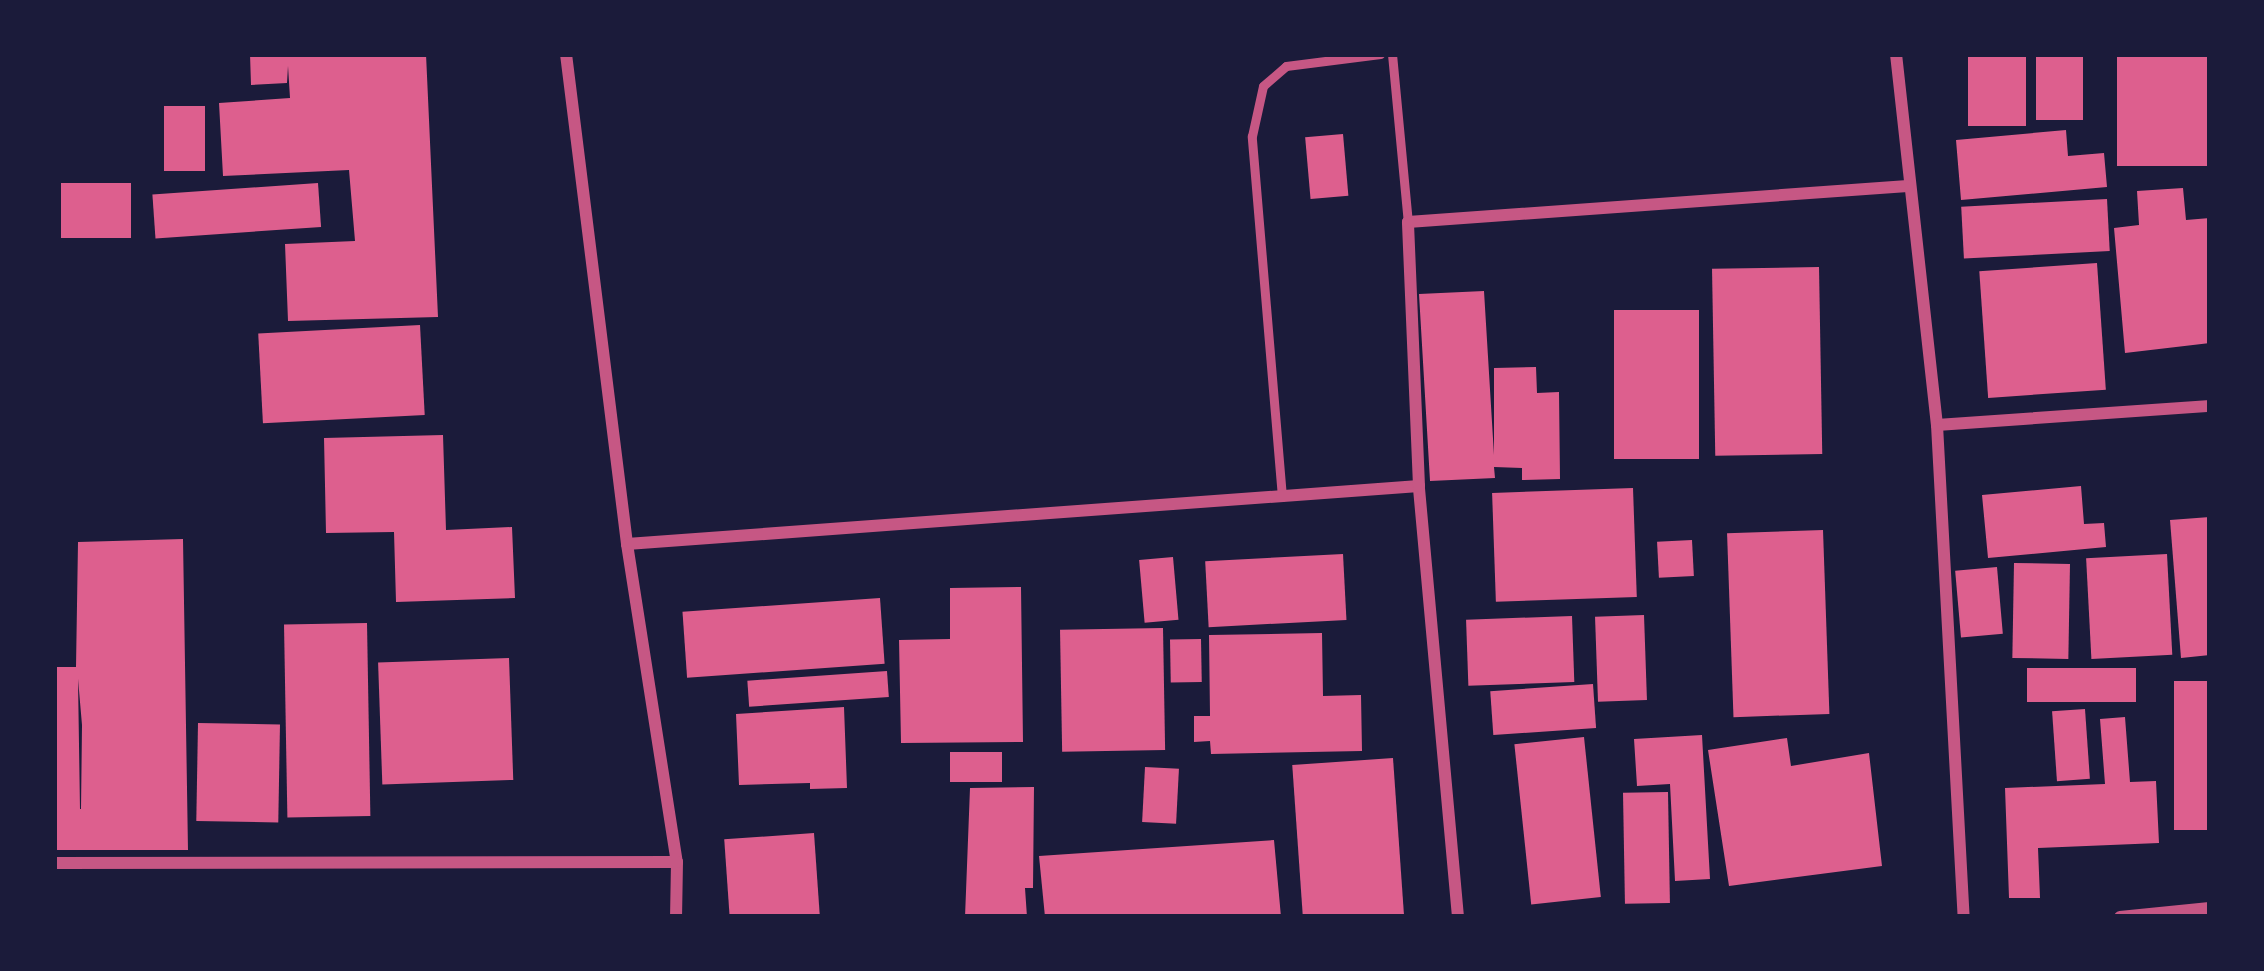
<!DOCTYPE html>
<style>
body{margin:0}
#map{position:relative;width:2264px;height:971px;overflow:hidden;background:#1b1b3a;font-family:Inter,sans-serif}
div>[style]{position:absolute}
.building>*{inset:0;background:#dd5f8e;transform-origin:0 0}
.service>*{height:9px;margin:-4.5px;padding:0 4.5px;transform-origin:4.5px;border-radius:4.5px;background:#c65784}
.minor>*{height:12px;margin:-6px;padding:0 6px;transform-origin:6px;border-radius:6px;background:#c65784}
span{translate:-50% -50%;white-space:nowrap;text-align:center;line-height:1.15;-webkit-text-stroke:9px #1b1b3a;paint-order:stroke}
.frame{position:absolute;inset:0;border:57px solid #1b1b3a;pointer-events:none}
</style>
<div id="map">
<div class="building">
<i style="clip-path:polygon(250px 54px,426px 54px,438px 317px,288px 321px,285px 244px,355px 241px,349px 170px,223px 176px,219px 103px,290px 98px,288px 66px,287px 83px,251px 85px)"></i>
<i style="left:1968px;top:54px;width:58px;height:72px"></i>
<i style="left:2036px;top:54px;width:47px;height:66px"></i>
<i style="left:2117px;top:54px;width:93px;height:112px"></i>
<i style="left:164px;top:106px;width:41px;height:65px"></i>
<i style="clip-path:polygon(2066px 130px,2068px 156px,2104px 153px,2107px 187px,1961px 200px,1956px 140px)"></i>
<i style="left:1343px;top:134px;width:62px;height:38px;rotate:85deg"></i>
<i style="left:131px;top:183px;width:55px;height:70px;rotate:90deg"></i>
<i style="left:318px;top:183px;width:44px;height:166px;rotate:86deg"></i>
<i style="clip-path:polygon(2183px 188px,2186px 220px,2210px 218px,2210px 343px,2125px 353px,2114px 228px,2139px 225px,2137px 191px)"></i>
<i style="left:2107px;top:199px;width:52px;height:146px;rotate:87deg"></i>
<i style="left:2097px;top:263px;width:127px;height:118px;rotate:86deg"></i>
<i style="left:1819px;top:267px;width:187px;height:107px;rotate:89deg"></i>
<i style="clip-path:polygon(1484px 291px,1494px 455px,1494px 368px,1536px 367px,1537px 393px,1559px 392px,1560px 479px,1522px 480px,1522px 468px,1494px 467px,1495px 478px,1430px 481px,1419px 294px)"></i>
<i style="left:1699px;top:310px;width:149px;height:85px;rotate:90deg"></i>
<i style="left:420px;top:325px;width:90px;height:162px;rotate:87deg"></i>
<i style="clip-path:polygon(443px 435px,446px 530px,512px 527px,515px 598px,396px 602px,394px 532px,326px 533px,324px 438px)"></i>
<i style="clip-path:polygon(2081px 486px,2084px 524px,2104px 523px,2106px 547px,1988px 558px,1982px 495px)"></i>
<i style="left:1633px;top:488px;width:109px;height:141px;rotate:88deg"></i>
<i style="clip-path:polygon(2210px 517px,2210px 655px,2181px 658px,2170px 520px)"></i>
<i style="left:1823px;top:530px;width:184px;height:96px;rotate:88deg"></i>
<i style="clip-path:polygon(evenodd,183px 539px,188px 850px,54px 850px,54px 667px,76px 667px,78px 542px,183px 539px,78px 679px,82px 725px,81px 809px,80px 809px,78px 679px)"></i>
<i style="left:1692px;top:540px;width:36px;height:35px;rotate:87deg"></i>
<i style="left:1343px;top:554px;width:66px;height:138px;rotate:87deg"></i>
<i style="left:2167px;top:554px;width:101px;height:81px;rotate:87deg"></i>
<i style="left:1173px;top:557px;width:63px;height:34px;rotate:85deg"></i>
<i style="left:2014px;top:563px;width:56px;height:95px;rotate:1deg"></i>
<i style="left:1997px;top:567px;width:67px;height:42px;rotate:85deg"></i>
<i style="clip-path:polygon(1021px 587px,1023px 742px,901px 743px,899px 640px,950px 639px,950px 588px)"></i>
<i style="left:880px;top:598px;width:66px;height:198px;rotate:86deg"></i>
<i style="left:1644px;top:615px;width:85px;height:49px;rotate:88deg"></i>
<i style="left:1572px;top:616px;width:66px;height:106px;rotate:88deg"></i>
<i style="left:367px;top:623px;width:193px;height:83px;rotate:89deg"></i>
<i style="left:1163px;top:628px;width:122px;height:103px;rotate:89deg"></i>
<i style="clip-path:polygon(1322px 633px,1323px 696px,1361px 695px,1362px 751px,1211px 754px,1210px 741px,1194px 742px,1194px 716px,1210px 716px,1209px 635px)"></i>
<i style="left:1201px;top:639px;width:43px;height:31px;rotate:89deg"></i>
<i style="left:509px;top:658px;width:122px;height:131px;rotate:88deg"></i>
<i style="left:2136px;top:668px;width:34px;height:109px;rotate:90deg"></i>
<i style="left:887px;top:671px;width:26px;height:140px;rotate:86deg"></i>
<i style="left:2210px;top:681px;width:149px;height:36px;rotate:90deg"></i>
<i style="left:1593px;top:684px;width:44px;height:103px;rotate:86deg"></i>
<i style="clip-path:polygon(844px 707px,847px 788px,810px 789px,810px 783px,739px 785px,736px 714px)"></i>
<i style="left:2085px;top:709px;width:70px;height:33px;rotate:86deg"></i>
<i style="clip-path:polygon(2125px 717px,2130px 782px,2156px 781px,2159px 843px,2038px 848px,2040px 898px,2009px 898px,2005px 788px,2105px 784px,2100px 719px)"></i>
<i style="left:198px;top:723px;width:82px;height:98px;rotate:1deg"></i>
<i style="clip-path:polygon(1702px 735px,1710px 879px,1675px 881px,1670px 784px,1637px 786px,1634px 739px)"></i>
<i style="left:1584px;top:737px;width:161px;height:70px;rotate:84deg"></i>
<i style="clip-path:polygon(1787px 738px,1791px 766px,1869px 753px,1882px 866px,1729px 886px,1708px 750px)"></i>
<i style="left:950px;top:752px;width:52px;height:30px"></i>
<i style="left:1393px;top:758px;width:159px;height:101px;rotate:86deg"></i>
<i style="left:1145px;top:767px;width:34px;height:55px;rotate:3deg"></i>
<i style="clip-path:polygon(1034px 787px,1033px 888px,1025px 888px,1027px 917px,965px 917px,970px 788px)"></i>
<i style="left:1668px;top:792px;width:111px;height:45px;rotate:89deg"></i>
<i style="left:814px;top:833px;width:84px;height:90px;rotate:86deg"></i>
<i style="clip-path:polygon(1274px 840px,1281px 917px,1045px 917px,1039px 856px)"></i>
</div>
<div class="service">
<i style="left:1392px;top:54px;width:169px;rotate:84.6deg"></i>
<i style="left:1282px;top:497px;width:362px;rotate:-94.8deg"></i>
<i style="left:1252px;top:136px;width:51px;rotate:-77.6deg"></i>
<i style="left:1263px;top:86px;width:30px;rotate:-41deg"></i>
<i style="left:1286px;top:66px;width:95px;rotate:-7.3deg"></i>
</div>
<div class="minor">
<i style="left:566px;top:54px;width:494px;rotate:82.9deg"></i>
<i style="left:627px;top:544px;width:322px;rotate:81.1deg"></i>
<i style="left:677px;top:862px;width:55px;rotate:91deg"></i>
<i style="left:1896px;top:54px;width:373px;rotate:83.7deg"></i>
<i style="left:1937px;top:425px;width:493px;rotate:86.9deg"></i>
<i style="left:1937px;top:425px;width:274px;rotate:-4deg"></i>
<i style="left:627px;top:544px;width:794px;rotate:-4.19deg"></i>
<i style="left:54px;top:863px;width:623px;rotate:-0.09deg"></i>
<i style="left:1458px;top:917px;width:433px;rotate:-95.2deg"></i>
<i style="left:1419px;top:486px;width:264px;rotate:-92.4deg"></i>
<i style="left:1408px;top:222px;width:501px;rotate:-4.12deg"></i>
<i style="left:2120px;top:917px;width:90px;rotate:-5.7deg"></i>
</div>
<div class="frame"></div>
</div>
